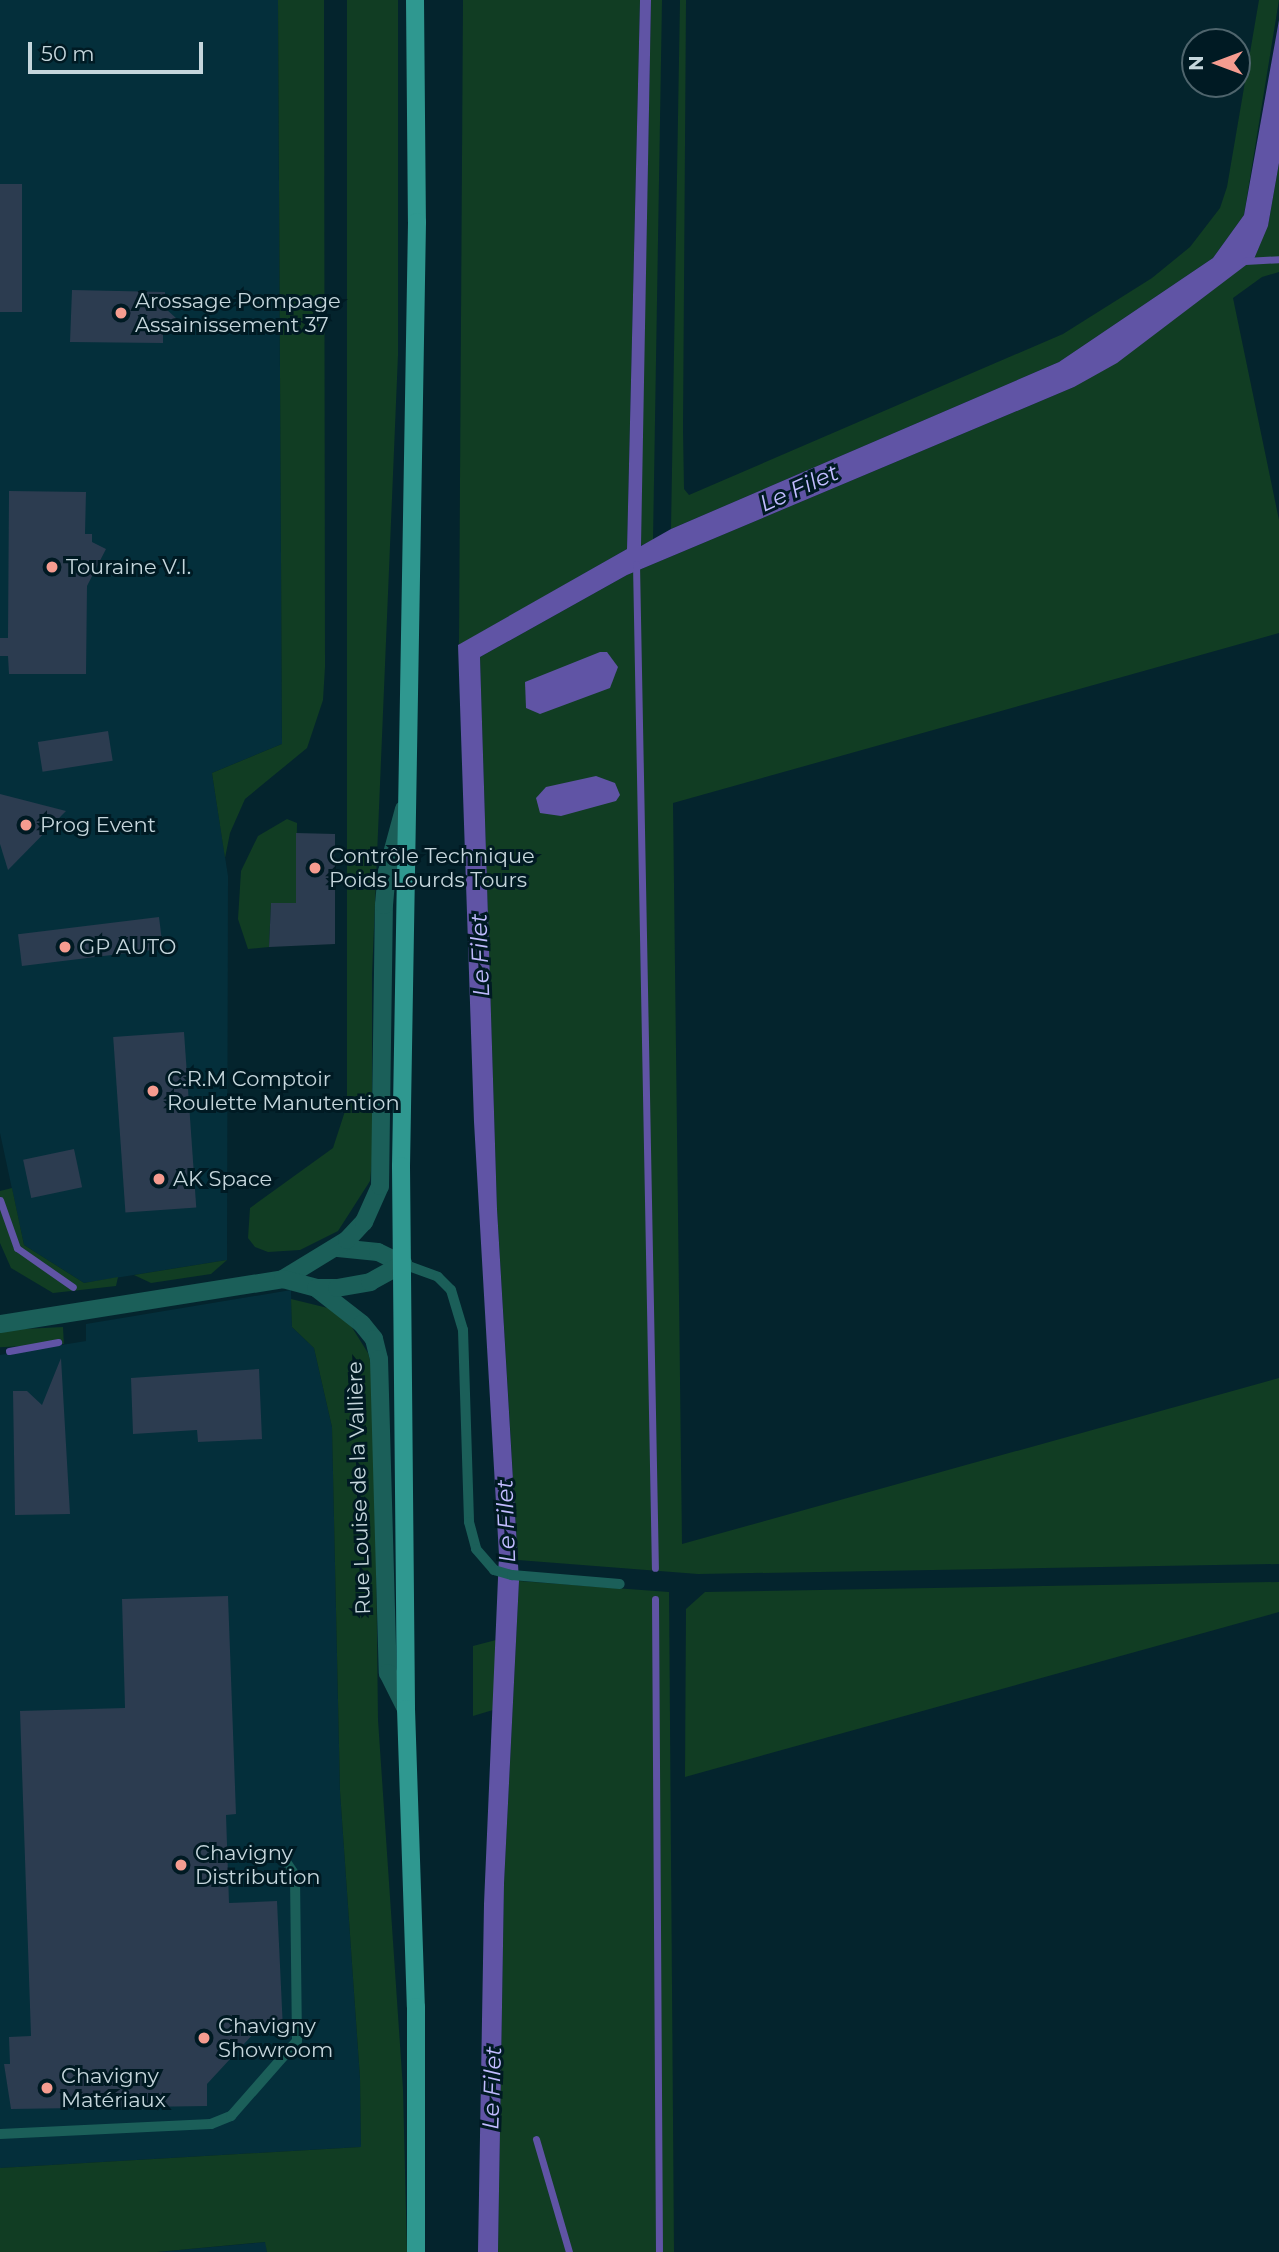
<!DOCTYPE html>
<meta charset="utf-8">
<style>
body{margin:0}
#map{position:relative;width:1279px;height:2252px;overflow:hidden;background:#04242d;font-family:Montserrat,sans-serif}
div>[style]{position:absolute}
.built>*{inset:0;background:#042f3b}
.green>*{inset:0;background:#113d23;transform-origin:0 0}
.water>*{inset:0;background:#6054a5}
.stream>*{height:7px;margin:-3.5px;padding:0 3.5px;transform-origin:3.5px;border-radius:3.5px;background:#6054a5}
.building>*{inset:0;background:#2c3c50;transform-origin:0 0}
.service>*{height:10px;margin:-5px;padding:0 5px;transform-origin:5px;border-radius:5px;background:#1b5f59}
.minor>*{height:18px;margin:-9px;padding:0 9px;transform-origin:9px;border-radius:9px;background:#1b5f59}
.primary>*{height:18px;margin:-9px;padding:0 9px;transform-origin:9px;border-radius:9px;background:#2f9890}
.dots>*{width:19px;height:19px;translate:-50% -50%;box-sizing:border-box;border:4px solid #001a23;border-radius:50%}
span{translate:-50% -50%;white-space:nowrap;text-align:center;line-height:1.15;-webkit-text-stroke:6px #001a23;paint-order:stroke}
.poi-label{font-size:21px;color:#c5d6dc}
.left{translate:0 -50%;text-align:left}
.street-label{font-size:21px;color:#c5d6dc}
.water-label{font-size:23px;color:#c1bcff;font-style:italic}
.north{position:absolute;left:1181px;top:28px;width:70px;height:70px;box-sizing:border-box;background:#001a23;border:2px solid #4f656d;border-radius:50%;rotate:270deg;font-size:19px;font-weight:700;line-height:28px;text-align:center;color:#c5d6dc}
.north::after{content:'';display:block;margin:auto;width:24px;height:32px;background:#f59c90;clip-path:polygon(50% 0,100% 100%,50% 72%,0 100%)}
.scale{position:absolute;left:28px;top:42px;width:175px;height:32px;box-sizing:border-box;border:4px solid #c5d6dc;border-top:0;padding-left:9px;font-size:21px;line-height:24px;white-space:nowrap;color:#c5d6dc;-webkit-text-stroke:5px #001a23;paint-order:stroke}
</style>
<div id="map">
<div class="built">
<i style="clip-path:polygon(0 0,278px 0,282px 744px,212px 773px,228px 876px,227px 1260px,84px 1283px,24px 1245px,0 1133px)"></i>
<i style="clip-path:polygon(291px 1290px,292px 1327px,314px 1348px,332px 1427px,340px 1791px,360px 2078px,361px 2147px,0 2168px,0 1355px,86px 1341px,86px 1324px)"></i>
<i style="clip-path:polygon(266px 2242px,267px 2252px,157px 2252px)"></i>
</div>
<div class="green">
<i style="clip-path:polygon(278px 0,324px 0,325px 667px,323px 700px,307px 748px,245px 799px,230px 833px,225px 858px,212px 773px,282px 744px)"></i>
<i style="clip-path:polygon(347px 0,398px 0,398px 355px,372px 975px,372px 1161px,370px 1181px,338px 1231px,300px 1250px,268px 1252px,255px 1247px,248px 1238px,250px 1208px,333px 1148px,347px 1105px)"></i>
<i style="clip-path:polygon(463px 0,640px 0,627px 549px,459px 645px)"></i>
<i style="clip-path:polygon(651px 0,662px 0,653px 540px,640px 546px)"></i>
<i style="clip-path:polygon(680px 0,686px 0,683px 429px,684px 489px,689px 495px,1063px 334px,1152px 278px,1190px 247px,1220px 208px,1227px 187px,1259px 0,1279px 0,1244px 215px,1213px 258px,1059px 362px,671px 529px)"></i>
<i style="clip-path:polygon(1279px 163px,1279px 272px,1262px 277px,1233px 298px,1279px 520px,1279px 633px,673px 803px,682px 1544px,1279px 1378px,1279px 1564px,698px 1574px,518px 1560px,497px 1209px,480px 657px,627px 575px,1074px 387px,1268px 226px)"></i>
<i style="clip-path:polygon(287px 819px,297px 823px,296px 903px,271px 904px,269px 947px,248px 949px,238px 919px,241px 871px,258px 836px)"></i>
<i style="clip-path:polygon(12px 1188px,24px 1245px,84px 1283px,118px 1277px,116px 1286px,53px 1293px,11px 1268px,0 1243px,0 1191px)"></i>
<i style="clip-path:polygon(227px 1260px,211px 1274px,151px 1283px,134px 1275px)"></i>
<i style="clip-path:polygon(291px 1299px,332px 1309px,348px 1321px,368px 1353px,374px 1375px,378px 1720px,403px 2089px,407px 2252px,267px 2252px,265px 2242px,157px 2252px,0 2252px,0 2168px,361px 2147px,360px 2078px,340px 1791px,332px 1427px,314px 1348px,292px 1327px)"></i>
<i style="left:63px;top:1327px;width:17px;height:64px;rotate:87deg"></i>
<i style="clip-path:polygon(519px 1581px,669px 1592px,674px 2252px,498px 2252px,504px 1884px)"></i>
<i style="clip-path:polygon(1279px 1582px,1279px 1612px,685px 1777px,686px 1609px,705px 1592px)"></i>
<i style="clip-path:polygon(496px 1640px,493px 1710px,473px 1716px,473px 1646px)"></i>
</div>
<div class="water">
<i style="clip-path:polygon(640px 0,651px 0,641px 546px,671px 529px,1059px 362px,1213px 258px,1244px 215px,1279px 20px,1279px 163px,1268px 226px,1254px 259px,1117px 363px,1074px 387px,627px 575px,480px 657px,497px 1209px,519px 1581px,504px 1884px,498px 2252px,478px 2252px,484px 1904px,499px 1555px,474px 1122px,458px 645px,627px 549px)"></i>
<i style="clip-path:polygon(600px 652px,607px 652px,618px 667px,610px 688px,540px 714px,526px 708px,525px 682px)"></i>
<i style="clip-path:polygon(596px 776px,615px 783px,620px 795px,616px 801px,561px 816px,540px 813px,536px 798px,546px 787px)"></i>
</div>
<div class="stream">
<i style="left:1245px;top:261px;width:34px;rotate:-3deg"></i>
<i style="left:636px;top:564px;width:1004px;rotate:88.92deg"></i>
<i style="left:0;top:1200px;width:51px;rotate:70.5deg"></i>
<i style="left:17px;top:1248px;width:68px;rotate:34.9deg"></i>
<i style="left:9px;top:1351px;width:50px;rotate:-10.4deg"></i>
<i style="left:655px;top:1599px;width:653px;rotate:89.65deg"></i>
<i style="left:536px;top:2139px;width:118px;rotate:73.7deg"></i>
</div>
<div class="building">
<i style="left:0;top:184px;width:22px;height:128px"></i>
<i style="clip-path:polygon(72px 290px,165px 292px,165px 308px,177px 319px,163px 331px,163px 343px,70px 342px)"></i>
<i style="clip-path:polygon(9px 491px,86px 492px,85px 534px,92px 534px,92px 542px,106px 549px,87px 586px,86px 674px,9px 674px,8px 656px,0 656px,0 638px,8px 638px)"></i>
<i style="left:108px;top:731px;width:30px;height:71px;rotate:81deg"></i>
<i style="clip-path:polygon(0 794px,66px 811px,8px 870px,0 844px)"></i>
<i style="clip-path:polygon(296px 833px,335px 834px,335px 944px,269px 947px,271px 903px,296px 903px)"></i>
<i style="left:159px;top:917px;width:32px;height:142px;rotate:83deg"></i>
<i style="left:184px;top:1032px;width:176px;height:71px;rotate:86deg"></i>
<i style="left:74px;top:1149px;width:39px;height:52px;rotate:78deg"></i>
<i style="clip-path:polygon(61px 1358px,70px 1514px,15px 1515px,13px 1391px,27px 1391px,42px 1405px)"></i>
<i style="clip-path:polygon(259px 1369px,262px 1439px,198px 1442px,197px 1430px,133px 1434px,131px 1378px)"></i>
<i style="clip-path:polygon(228px 1596px,236px 1814px,226px 1815px,229px 1903px,277px 1901px,283px 2030px,256px 2031px,207px 2084px,207px 2106px,11px 2109px,4px 2064px,10px 2064px,9px 2037px,31px 2036px,20px 1711px,125px 1708px,122px 1599px)"></i>
</div>
<div class="service">
<i style="left:403px;top:1264px;width:37px;rotate:20deg"></i>
<i style="left:438px;top:1277px;width:18px;rotate:45deg"></i>
<i style="left:451px;top:1290px;width:42px;rotate:73.3deg"></i>
<i style="left:463px;top:1330px;width:192px;rotate:88.2deg"></i>
<i style="left:469px;top:1522px;width:28px;rotate:75deg"></i>
<i style="left:476px;top:1549px;width:28px;rotate:49deg"></i>
<i style="left:494px;top:1570px;width:19px;rotate:16deg"></i>
<i style="left:512px;top:1575px;width:108px;rotate:4.8deg"></i>
<i style="left:0;top:2134px;width:211px;rotate:-2.7deg"></i>
<i style="left:211px;top:2124px;width:22px;rotate:-22deg"></i>
<i style="left:231px;top:2116px;width:100px;rotate:-48.7deg"></i>
<i style="left:297px;top:2041px;width:166px;rotate:-90.7deg"></i>
<i style="left:295px;top:1875px;width:23px;rotate:-124deg"></i>
</div>
<div class="minor">
<i style="left:338px;top:1248px;width:40px;rotate:5.7deg"></i>
<i style="left:378px;top:1252px;width:28px;rotate:26deg"></i>
<i style="left:283px;top:1279px;width:75px;rotate:-31.4deg"></i>
<i style="left:347px;top:1240px;width:25px;rotate:-47deg"></i>
<i style="left:364px;top:1222px;width:39px;rotate:-66deg"></i>
<i style="left:380px;top:1186px;width:281px;rotate:-89.2deg"></i>
<i style="left:384px;top:905px;width:33px;rotate:-85deg"></i>
<i style="left:387px;top:872px;width:65px;rotate:-74.9deg"></i>
<i style="left:316px;top:1288px;width:58px;rotate:38deg"></i>
<i style="left:362px;top:1324px;width:19px;rotate:51deg"></i>
<i style="left:374px;top:1339px;width:21px;rotate:76deg"></i>
<i style="left:379px;top:1359px;width:314px;rotate:88.4deg"></i>
<i style="left:388px;top:1673px;width:40px;rotate:63.4deg"></i>
<i style="left:0;top:1324px;width:287px;rotate:-9deg"></i>
<i style="left:283px;top:1279px;width:34px;rotate:15deg"></i>
<i style="left:316px;top:1288px;width:21px"></i>
<i style="left:337px;top:1288px;width:34px;rotate:-10deg"></i>
<i style="left:370px;top:1282px;width:38px;rotate:-29deg"></i>
</div>
<div class="primary">
<i style="left:415px;top:0;width:222px;rotate:89.5deg"></i>
<i style="left:417px;top:222px;width:944px;rotate:90.97deg"></i>
<i style="left:401px;top:1166px;width:543px;rotate:89.47deg"></i>
<i style="left:406px;top:1709px;width:298px;rotate:88.1deg"></i>
<i style="left:416px;top:2007px;width:245px;rotate:90deg"></i>
</div>
<div class="dots">
<i style="left:121px;top:313px;background:#f59c90"></i>
<i style="left:52px;top:567px;background:#f59c90"></i>
<i style="left:26px;top:825px;background:#f59c90"></i>
<i style="left:315px;top:868px;background:#f59c90"></i>
<i style="left:65px;top:947px;background:#f59c90"></i>
<i style="left:153px;top:1091px;background:#f59c90"></i>
<i style="left:159px;top:1179px;background:#f59c90"></i>
<i style="left:181px;top:1865px;background:#f59c90"></i>
<i style="left:204px;top:2038px;background:#f59c90"></i>
<i style="left:47px;top:2088px;background:#f59c90"></i>
</div>
<div class="poi-label">
<span class="left" style="left:135px;top:313px">Arossage Pompage<br>Assainissement 37</span>
<span class="left" style="left:66px;top:567px">Touraine V.I.</span>
<span class="left" style="left:40px;top:825px">Prog Event</span>
<span class="left" style="left:329px;top:868px">Contrôle Technique<br>Poids Lourds Tours</span>
<span class="left" style="left:79px;top:947px">GP AUTO</span>
<span class="left" style="left:167px;top:1091px">C.R.M Comptoir<br>Roulette Manutention</span>
<span class="left" style="left:173px;top:1179px">AK Space</span>
<span class="left" style="left:195px;top:1865px">Chavigny<br>Distribution</span>
<span class="left" style="left:218px;top:2038px">Chavigny<br>Showroom</span>
<span class="left" style="left:61px;top:2088px">Chavigny<br>Matériaux</span>
</div>
<div class="street-label">
<span style="left:359px;top:1488px;rotate:-92deg">Rue Louise de la Vallière</span>
</div>
<div class="water-label">
<span style="left:799px;top:488px;rotate:-24deg">Le Filet</span>
<span style="left:480px;top:955px;rotate:-92deg">Le Filet</span>
<span style="left:506px;top:1521px;rotate:-92deg">Le Filet</span>
<span style="left:492px;top:2088px;rotate:-88deg">Le Filet</span>
</div>
<div class="north">N</div>
<div class="scale">50 m</div>
</div>
